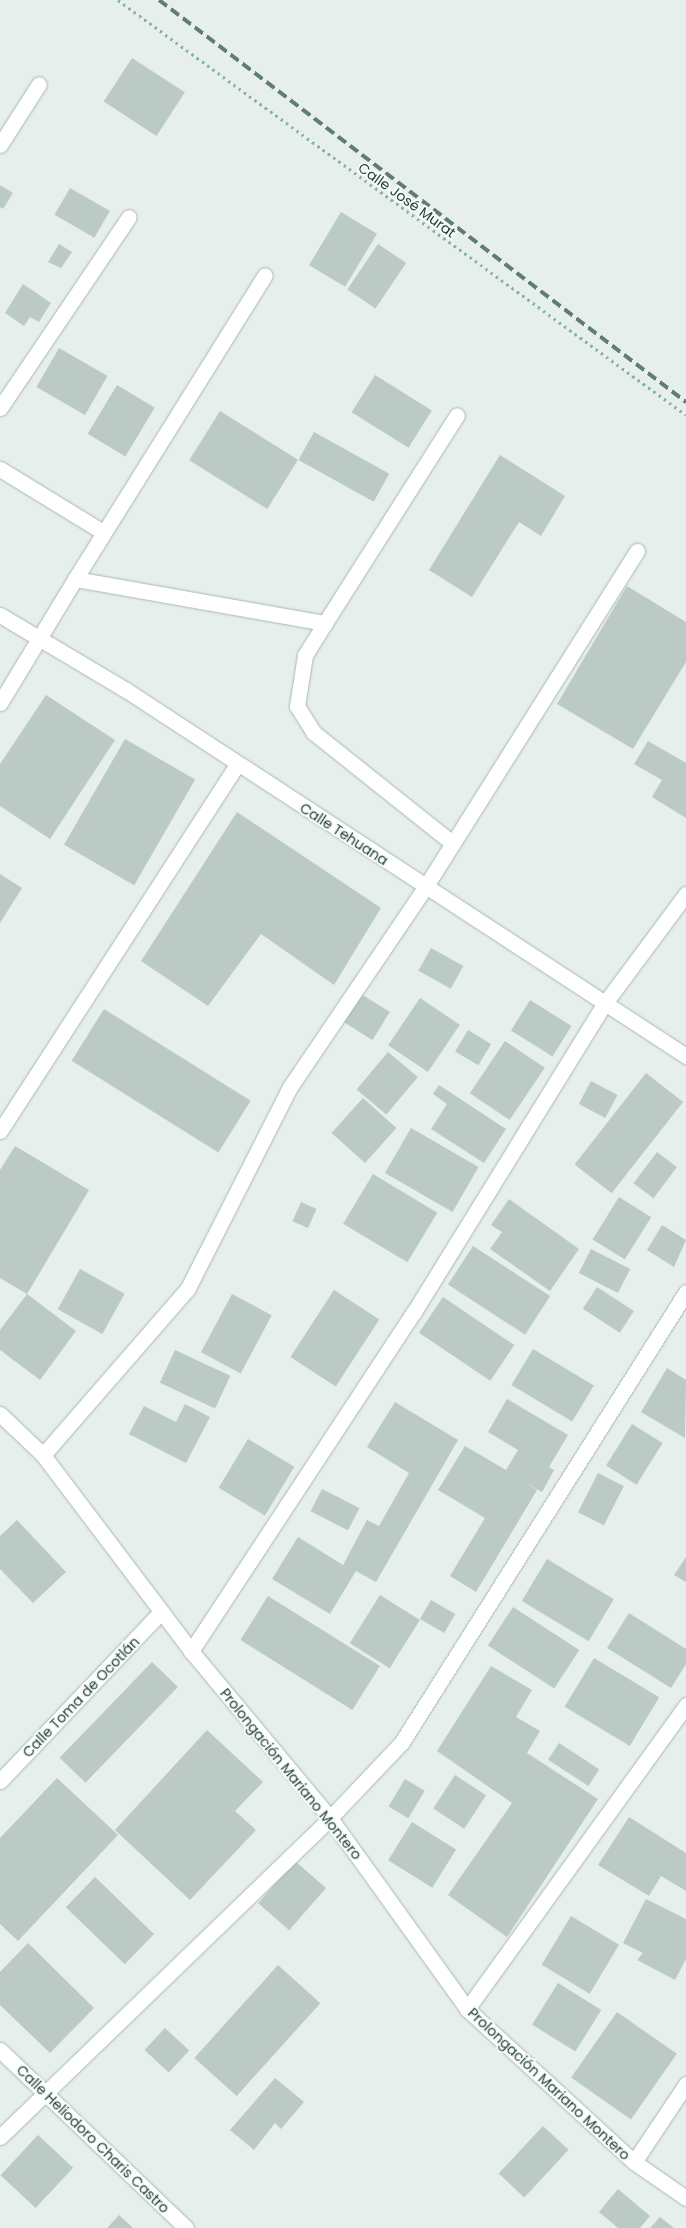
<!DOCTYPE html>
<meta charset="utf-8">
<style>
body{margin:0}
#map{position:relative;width:686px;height:2228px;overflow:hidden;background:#e6efeb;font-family:Poppins,sans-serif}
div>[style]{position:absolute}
.building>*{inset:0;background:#bbcac4;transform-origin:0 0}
.path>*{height:3px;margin-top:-1.5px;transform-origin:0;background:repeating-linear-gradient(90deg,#86b3a5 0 2.5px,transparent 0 6.5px)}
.roads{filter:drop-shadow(0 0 1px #a8b8b2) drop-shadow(0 0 1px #a8b8b2)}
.minor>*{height:15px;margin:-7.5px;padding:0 7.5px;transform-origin:7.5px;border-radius:7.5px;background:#fff}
.rail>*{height:4px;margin-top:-2px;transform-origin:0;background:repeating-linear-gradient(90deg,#5f7d75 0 10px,transparent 0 15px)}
span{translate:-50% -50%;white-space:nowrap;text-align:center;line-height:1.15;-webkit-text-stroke:4px #f7fbf9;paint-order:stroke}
.street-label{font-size:14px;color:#24423a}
</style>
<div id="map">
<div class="building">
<i style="left:132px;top:58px;width:63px;height:52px;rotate:33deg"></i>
<i style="clip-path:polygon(0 185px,13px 193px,3px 209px,0 207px)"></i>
<i style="left:70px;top:188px;width:46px;height:31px;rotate:30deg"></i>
<i style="left:341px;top:212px;width:42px;height:62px;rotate:31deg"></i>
<i style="clip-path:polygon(59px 244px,72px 252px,61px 268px,48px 262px)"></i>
<i style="left:378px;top:244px;width:34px;height:55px;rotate:34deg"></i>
<i style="clip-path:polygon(23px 284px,51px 303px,39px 322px,30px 317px,24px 326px,5px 313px)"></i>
<i style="left:59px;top:348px;width:56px;height:45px;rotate:30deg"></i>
<i style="left:375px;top:375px;width:67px;height:44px;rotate:32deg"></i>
<i style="left:117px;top:385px;width:44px;height:57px;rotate:31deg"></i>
<i style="left:220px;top:411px;width:92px;height:58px;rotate:32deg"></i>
<i style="left:314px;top:432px;width:86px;height:32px;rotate:29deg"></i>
<i style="clip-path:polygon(500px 455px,565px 496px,541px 536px,519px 522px,472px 597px,429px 570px)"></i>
<i style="clip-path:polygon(627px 586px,686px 622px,686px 662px,633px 749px,557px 704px)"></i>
<i style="clip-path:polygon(46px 695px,115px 740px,50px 839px,0 806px,0 764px)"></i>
<i style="left:125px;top:739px;width:81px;height:122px;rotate:30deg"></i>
<i style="clip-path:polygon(648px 741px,686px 763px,686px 818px,652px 797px,662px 780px,634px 764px)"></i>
<i style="clip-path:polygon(237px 812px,381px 908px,334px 985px,261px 934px,208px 1006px,141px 961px)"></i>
<i style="clip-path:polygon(0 874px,22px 888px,0 923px)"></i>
<i style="left:431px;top:948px;width:37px;height:26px;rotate:29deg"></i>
<i style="left:361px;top:994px;width:34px;height:33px;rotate:32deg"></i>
<i style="left:420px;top:998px;width:48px;height:57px;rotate:34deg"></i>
<i style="left:530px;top:1000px;width:49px;height:36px;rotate:32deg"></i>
<i style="left:104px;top:1009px;width:173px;height:61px;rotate:32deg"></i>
<i style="left:468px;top:1030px;width:27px;height:25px;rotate:31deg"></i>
<i style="left:505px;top:1041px;width:48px;height:63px;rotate:34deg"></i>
<i style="left:388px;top:1052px;width:39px;height:49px;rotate:40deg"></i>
<i style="left:646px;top:1073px;width:47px;height:116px;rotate:38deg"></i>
<i style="left:591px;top:1081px;width:30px;height:26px;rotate:28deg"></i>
<i style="clip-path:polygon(439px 1085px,506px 1129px,484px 1163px,431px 1129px,447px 1104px,433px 1094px)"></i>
<i style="left:363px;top:1098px;width:45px;height:47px;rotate:42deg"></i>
<i style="left:411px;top:1128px;width:78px;height:52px;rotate:30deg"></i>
<i style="clip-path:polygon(15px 1146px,89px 1190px,27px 1294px,0 1278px,0 1170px)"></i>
<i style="left:657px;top:1152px;width:25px;height:39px;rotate:37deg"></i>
<i style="left:373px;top:1174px;width:75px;height:58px;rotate:31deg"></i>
<i style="left:619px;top:1197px;width:38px;height:50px;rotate:32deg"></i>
<i style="clip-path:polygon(509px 1199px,579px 1249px,550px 1291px,490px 1249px,502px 1232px,491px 1225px)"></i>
<i style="left:301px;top:1202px;width:17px;height:21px;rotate:24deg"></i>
<i style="clip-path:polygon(662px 1225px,686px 1240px,674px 1267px,647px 1250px)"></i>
<i style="left:473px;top:1246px;width:92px;height:46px;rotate:33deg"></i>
<i style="left:591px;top:1249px;width:44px;height:27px;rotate:27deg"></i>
<i style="left:80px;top:1269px;width:51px;height:46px;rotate:29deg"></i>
<i style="left:597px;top:1287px;width:44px;height:26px;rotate:33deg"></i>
<i style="left:334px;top:1290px;width:54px;height:80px;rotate:33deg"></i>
<i style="clip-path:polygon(27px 1294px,76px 1331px,40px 1380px,0 1350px,0 1330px)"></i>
<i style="left:232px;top:1294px;width:45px;height:66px;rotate:28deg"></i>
<i style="left:443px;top:1297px;width:86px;height:43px;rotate:34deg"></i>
<i style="left:533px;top:1349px;width:71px;height:42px;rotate:31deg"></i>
<i style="left:175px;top:1350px;width:61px;height:36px;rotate:25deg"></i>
<i style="clip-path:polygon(667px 1368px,686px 1380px,685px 1438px,641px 1412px)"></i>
<i style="clip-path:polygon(507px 1399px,568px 1435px,549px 1467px,554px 1470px,542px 1492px,526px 1483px,537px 1490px,476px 1592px,450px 1576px,485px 1518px,438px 1490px,465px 1446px,506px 1470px,518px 1450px,488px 1432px)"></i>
<i style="clip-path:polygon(395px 1402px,458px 1440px,376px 1582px,356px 1571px,330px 1614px,272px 1579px,298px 1537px,343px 1565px,367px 1520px,379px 1526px,409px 1473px,367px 1447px)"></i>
<i style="clip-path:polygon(185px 1404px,210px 1417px,186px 1463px,129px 1434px,144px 1406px,176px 1422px)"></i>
<i style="left:632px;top:1424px;width:36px;height:49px;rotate:32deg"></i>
<i style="left:248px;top:1439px;width:54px;height:57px;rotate:31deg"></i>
<i style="left:598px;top:1473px;width:29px;height:44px;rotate:27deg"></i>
<i style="left:322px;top:1489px;width:42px;height:25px;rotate:27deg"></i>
<i style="clip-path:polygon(17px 1520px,66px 1572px,33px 1603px,0 1569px,0 1536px)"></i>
<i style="clip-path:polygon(686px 1557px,686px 1582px,674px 1575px)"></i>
<i style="left:547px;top:1559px;width:78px;height:49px;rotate:31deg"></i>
<i style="left:380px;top:1595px;width:47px;height:57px;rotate:32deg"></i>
<i style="left:268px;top:1596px;width:132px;height:52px;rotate:32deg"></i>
<i style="left:431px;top:1600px;width:28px;height:22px;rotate:30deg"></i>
<i style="left:513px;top:1607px;width:79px;height:46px;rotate:33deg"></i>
<i style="clip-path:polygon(629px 1613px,686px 1649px,686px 1664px,671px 1688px,607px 1648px)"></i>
<i style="left:594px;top:1658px;width:76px;height:57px;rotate:31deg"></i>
<i style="left:152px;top:1662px;width:36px;height:133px;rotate:44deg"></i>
<i style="clip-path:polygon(491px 1666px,532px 1690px,516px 1717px,540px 1731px,527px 1753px,598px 1799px,507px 1937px,448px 1895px,512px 1803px,437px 1751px)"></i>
<i style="clip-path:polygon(207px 1730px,263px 1782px,235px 1811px,256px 1830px,190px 1900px,115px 1830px)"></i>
<i style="left:559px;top:1743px;width:48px;height:20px;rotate:33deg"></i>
<i style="left:455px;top:1775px;width:37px;height:40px;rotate:33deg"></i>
<i style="clip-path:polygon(57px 1778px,118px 1835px,18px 1941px,0 1924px,0 1838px)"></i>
<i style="left:405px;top:1779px;width:23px;height:32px;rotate:31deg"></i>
<i style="clip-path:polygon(629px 1817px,686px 1853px,686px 1891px,661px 1876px,649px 1896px,598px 1865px)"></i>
<i style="left:412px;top:1822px;width:52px;height:45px;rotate:32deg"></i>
<i style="left:295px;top:1861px;width:41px;height:56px;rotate:41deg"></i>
<i style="left:95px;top:1877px;width:82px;height:42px;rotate:44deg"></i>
<i style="clip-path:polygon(646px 1899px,686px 1919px,686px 1959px,675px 1980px,637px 1960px,643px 1953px,623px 1943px)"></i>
<i style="left:571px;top:1916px;width:56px;height:57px;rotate:31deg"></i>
<i style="clip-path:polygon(28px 1943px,94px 2008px,50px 2053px,0 2005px,0 1972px)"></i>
<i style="left:278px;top:1965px;width:57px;height:125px;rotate:42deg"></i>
<i style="left:558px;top:1983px;width:51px;height:49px;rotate:32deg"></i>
<i style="left:617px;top:2012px;width:73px;height:80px;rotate:35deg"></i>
<i style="left:165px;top:2028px;width:33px;height:30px;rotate:43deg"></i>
<i style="clip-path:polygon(275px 2078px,304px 2102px,281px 2129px,275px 2123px,254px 2150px,230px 2130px)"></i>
<i style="left:543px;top:2126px;width:35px;height:65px;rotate:43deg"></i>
<i style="left:38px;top:2135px;width:48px;height:55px;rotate:43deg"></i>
<i style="clip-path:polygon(618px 2189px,650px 2216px,640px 2228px,618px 2228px,599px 2212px)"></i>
<i style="clip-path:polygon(119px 2215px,133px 2228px,107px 2228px)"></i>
<i style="clip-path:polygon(660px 2217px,674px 2228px,650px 2228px)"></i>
</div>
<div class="path">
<i style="left:118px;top:0;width:703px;rotate:36.15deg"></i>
</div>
<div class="roads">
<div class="minor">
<i style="left:0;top:145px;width:72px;rotate:-57.4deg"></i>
<i style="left:0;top:408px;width:230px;rotate:-56deg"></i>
<i style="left:0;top:469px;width:121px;rotate:31.5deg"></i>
<i style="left:75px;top:579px;width:358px;rotate:-58deg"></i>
<i style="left:0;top:615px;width:147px;rotate:30.8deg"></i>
<i style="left:126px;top:690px;width:669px;rotate:33.17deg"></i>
<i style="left:325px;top:623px;width:38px;rotate:122deg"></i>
<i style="left:305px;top:655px;width:52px;rotate:98.9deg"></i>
<i style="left:297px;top:706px;width:31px;rotate:58deg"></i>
<i style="left:313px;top:732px;width:178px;rotate:38.6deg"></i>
<i style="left:0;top:703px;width:145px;rotate:-58.8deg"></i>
<i style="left:75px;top:579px;width:254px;rotate:10deg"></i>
<i style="left:325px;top:623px;width:246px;rotate:-57.6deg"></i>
<i style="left:0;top:1131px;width:436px;rotate:-57.1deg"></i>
<i style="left:0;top:1414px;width:59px;rotate:43.6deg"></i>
<i style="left:43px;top:1455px;width:246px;rotate:52.9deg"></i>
<i style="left:191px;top:1651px;width:217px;rotate:50.2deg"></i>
<i style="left:330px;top:1818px;width:235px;rotate:54.3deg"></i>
<i style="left:467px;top:2009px;width:226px;rotate:42.5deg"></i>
<i style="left:634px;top:2162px;width:63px;rotate:34.7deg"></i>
<i style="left:43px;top:1455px;width:221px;rotate:-49deg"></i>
<i style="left:188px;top:1288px;width:225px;rotate:-63.1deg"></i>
<i style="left:290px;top:1087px;width:243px;rotate:-55.9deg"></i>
<i style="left:426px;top:886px;width:396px;rotate:-57.8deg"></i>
<i style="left:191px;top:1651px;width:406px;rotate:-56.7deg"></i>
<i style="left:414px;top:1312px;width:363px;rotate:-58.3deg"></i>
<i style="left:605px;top:1003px;width:136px;rotate:-53.4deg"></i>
<i style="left:0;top:1781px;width:233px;rotate:-46.4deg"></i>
<i style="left:467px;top:2009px;width:375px;rotate:-54.2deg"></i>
<i style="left:0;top:2050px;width:257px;rotate:43.7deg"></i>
<i style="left:0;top:2137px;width:459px;rotate:-44deg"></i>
<i style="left:330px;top:1818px;width:105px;rotate:-46.5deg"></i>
<i style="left:402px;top:1742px;width:532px;rotate:-57.74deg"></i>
<i style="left:634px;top:2162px;width:94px;rotate:-56.3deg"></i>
</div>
</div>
<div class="rail">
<i style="left:159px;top:0;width:663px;rotate:37.34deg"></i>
</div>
<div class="street-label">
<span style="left:407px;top:200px;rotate:36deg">Calle José Murat</span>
<span style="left:344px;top:834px;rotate:33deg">Calle Tehuana</span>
<span style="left:81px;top:1697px;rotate:-46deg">Calle Toma de Ocotlán</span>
<span style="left:291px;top:1774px;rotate:51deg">Prolongación Mariano Montero</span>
<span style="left:549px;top:2084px;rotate:43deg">Prolongación Mariano Montero</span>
<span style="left:93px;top:2139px;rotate:44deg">Calle Heliodoro Charis Castro</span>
</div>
</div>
